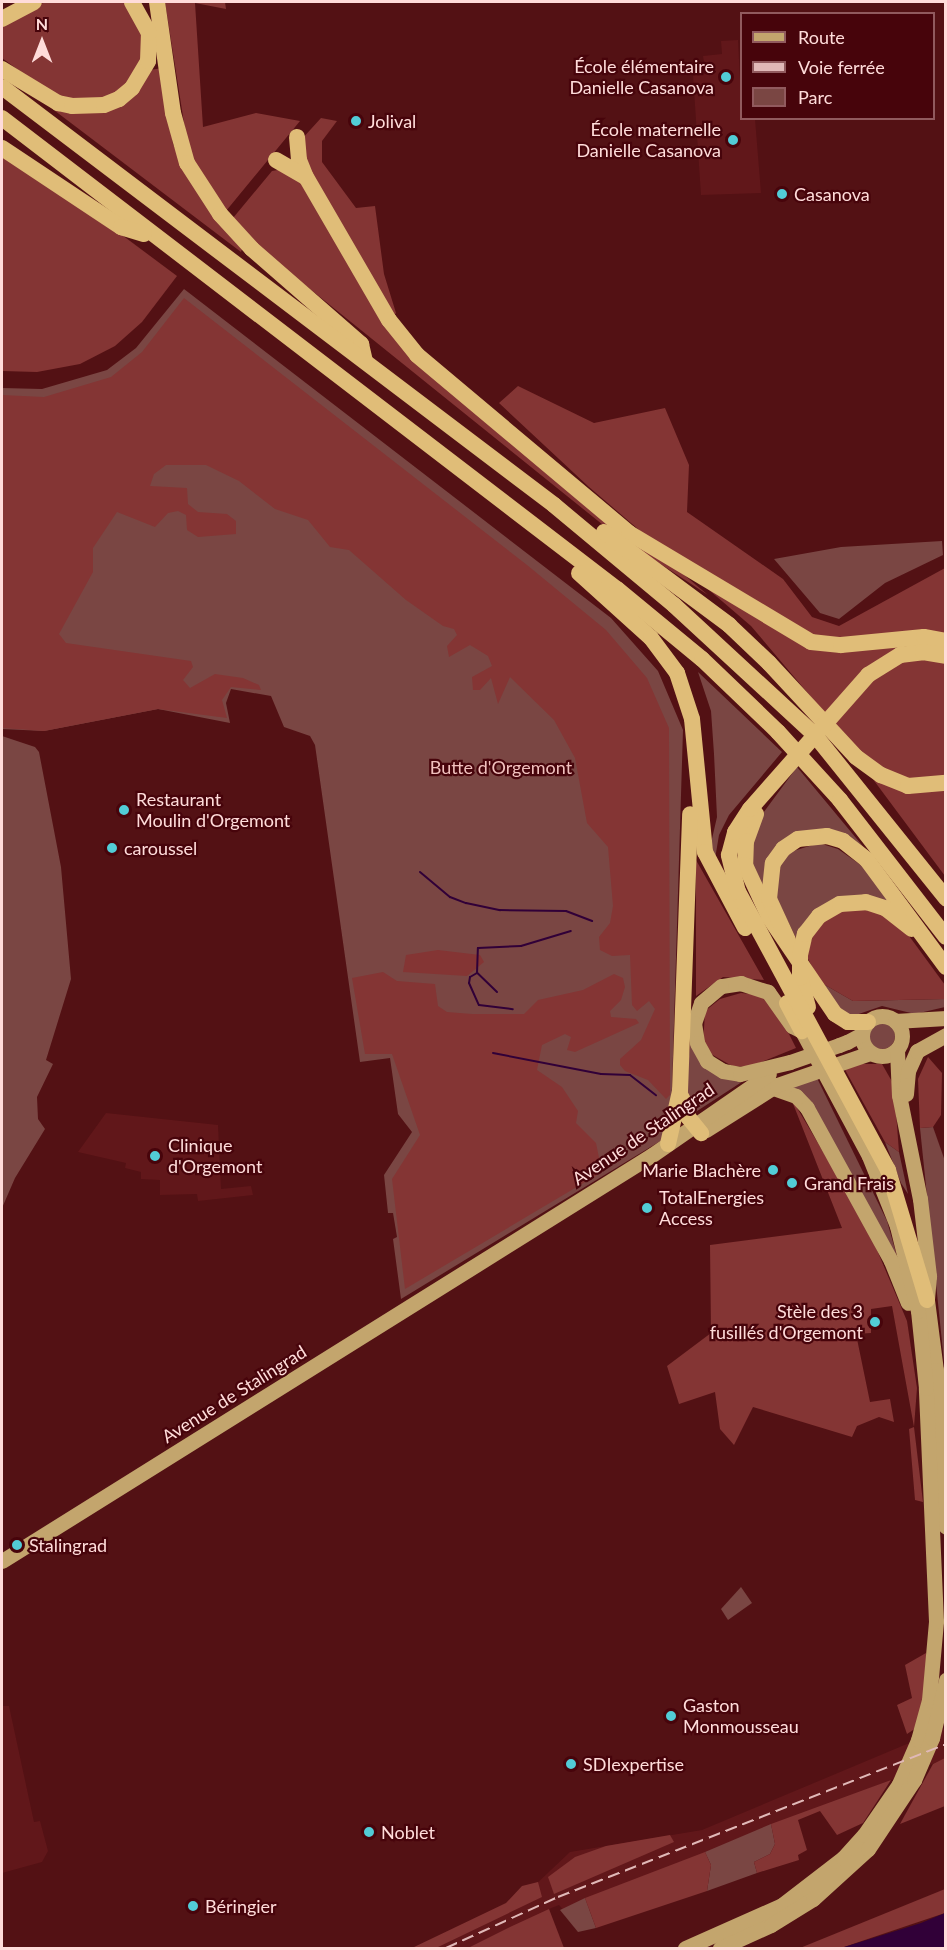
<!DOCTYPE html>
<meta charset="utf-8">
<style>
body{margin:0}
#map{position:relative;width:947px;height:1950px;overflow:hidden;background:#531114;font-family:Lato,sans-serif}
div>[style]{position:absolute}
.built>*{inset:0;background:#61171a}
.green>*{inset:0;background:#7a4643}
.round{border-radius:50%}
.forest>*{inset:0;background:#843534}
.water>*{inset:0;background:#310038}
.stream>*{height:2px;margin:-1px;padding:0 1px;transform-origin:1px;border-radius:1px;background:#310038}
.major>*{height:15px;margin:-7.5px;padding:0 7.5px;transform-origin:7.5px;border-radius:7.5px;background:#c3a56d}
.major>.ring{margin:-7.5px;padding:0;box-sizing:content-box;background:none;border:15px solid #c3a56d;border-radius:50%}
.highway>*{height:16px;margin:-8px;padding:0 8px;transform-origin:8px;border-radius:8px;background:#e0bd78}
.rail>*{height:2px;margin-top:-1px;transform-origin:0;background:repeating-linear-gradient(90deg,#e0b8b7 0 12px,transparent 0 18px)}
.dots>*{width:16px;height:16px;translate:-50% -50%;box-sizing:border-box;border:3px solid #47040b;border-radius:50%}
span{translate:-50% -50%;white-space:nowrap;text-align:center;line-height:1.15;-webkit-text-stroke:4.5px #47040b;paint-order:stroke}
.poi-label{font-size:18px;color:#ffdcda}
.right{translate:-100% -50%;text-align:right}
.left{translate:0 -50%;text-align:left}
.park-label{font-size:18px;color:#f1c1be}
.street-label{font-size:18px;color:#ffdcda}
.frame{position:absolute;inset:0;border:3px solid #ffdcda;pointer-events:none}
.legend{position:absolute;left:740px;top:12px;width:195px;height:108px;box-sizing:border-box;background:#47040b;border:2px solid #915a5e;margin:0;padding:8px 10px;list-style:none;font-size:18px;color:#ffdcda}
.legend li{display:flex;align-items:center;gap:12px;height:30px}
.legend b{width:30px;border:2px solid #915a5e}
.north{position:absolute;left:12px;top:12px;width:60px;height:60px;-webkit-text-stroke:4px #47040b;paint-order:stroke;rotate:0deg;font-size:16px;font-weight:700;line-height:24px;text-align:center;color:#ffdcda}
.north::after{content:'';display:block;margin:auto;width:21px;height:27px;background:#ffdcda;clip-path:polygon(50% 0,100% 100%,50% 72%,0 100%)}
</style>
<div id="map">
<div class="built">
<i style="clip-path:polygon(738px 40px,742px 118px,755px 119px,761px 193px,701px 195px,693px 75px,706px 74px,703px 56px,722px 54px,721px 41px)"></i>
<i style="clip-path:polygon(106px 1113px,218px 1125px,221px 1189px,251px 1186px,253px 1195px,198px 1201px,197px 1194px,160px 1195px,160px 1180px,141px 1179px,141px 1172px,125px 1168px,126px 1163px,78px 1152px)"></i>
<i style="clip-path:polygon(2px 1706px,9px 1706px,34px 1822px,40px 1821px,48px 1851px,42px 1862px,2px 1873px)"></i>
<i style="clip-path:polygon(945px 1728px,945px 1759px,745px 1837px,624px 1902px,565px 1912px,559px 1905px,549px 1909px,551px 1918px,480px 1948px,426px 1948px,515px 1904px,570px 1852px,702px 1830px)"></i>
</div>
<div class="green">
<i style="clip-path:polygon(184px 289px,611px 618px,658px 671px,683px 730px,671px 1121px,662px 1140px,401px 1299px,393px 1239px,397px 1237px,393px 1213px,388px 1213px,384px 1175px,412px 1132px,398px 1114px,390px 1058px,360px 1062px,315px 745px,310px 736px,284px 727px,271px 696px,231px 689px,226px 703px,230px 723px,158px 709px,44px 731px,2px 729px,2px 388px,42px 389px,107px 370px,136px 348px)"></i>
<i style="clip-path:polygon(942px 541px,943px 555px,885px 583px,839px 619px,820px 613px,774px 559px,841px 547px)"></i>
<i style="clip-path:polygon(698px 672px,782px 752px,729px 815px,719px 835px,715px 859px,711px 843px,717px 817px,714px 754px,711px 711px)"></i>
<i style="clip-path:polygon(2px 736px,35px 747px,39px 752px,61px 867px,71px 979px,46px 1060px,53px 1064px,37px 1097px,38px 1119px,45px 1129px,15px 1178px,2px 1208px)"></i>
<i style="clip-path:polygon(797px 767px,871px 856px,806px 831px,762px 893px,750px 863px,758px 820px)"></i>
<i style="clip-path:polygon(819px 843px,838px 849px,865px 868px,892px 906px,796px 938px,776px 897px,778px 870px,790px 852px)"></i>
<i style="clip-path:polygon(820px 982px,853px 1001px,945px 999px,945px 1007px,915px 1014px,882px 1006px,850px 1017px,841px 1013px)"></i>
<i class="round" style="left:869px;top:1023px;width:26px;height:26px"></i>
<i style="clip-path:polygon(691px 1036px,696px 1050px,751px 1076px,691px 1115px,685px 1097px)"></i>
<i style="clip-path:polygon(816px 1076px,887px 1221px,900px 1267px,795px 1091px,793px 1085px)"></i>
<i style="clip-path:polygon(933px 1127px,945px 1161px,945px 1371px,920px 1128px)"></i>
<i style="clip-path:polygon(885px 1142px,899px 1152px,908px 1194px,901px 1183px)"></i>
<i style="clip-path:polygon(741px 1587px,752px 1603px,728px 1620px,721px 1609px)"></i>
<i style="clip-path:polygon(771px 1824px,775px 1844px,770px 1854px,754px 1862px,757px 1873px,707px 1891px,711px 1865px,705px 1852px)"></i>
<i style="clip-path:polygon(585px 1898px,596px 1928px,578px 1932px,560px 1910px)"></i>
</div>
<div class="forest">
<i style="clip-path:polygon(45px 2px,125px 2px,139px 17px,144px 55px,123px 90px,101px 101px,80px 102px,48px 92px,2px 58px,2px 23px)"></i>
<i style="clip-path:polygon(165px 2px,225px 2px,226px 9px,195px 3px,203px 127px,256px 113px,300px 121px,226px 211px,195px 164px,187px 142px)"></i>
<i style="clip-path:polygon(162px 68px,173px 144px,185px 173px,242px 249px,241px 252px,38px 98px,104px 111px,150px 70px)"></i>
<i style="clip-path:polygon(321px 118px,337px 121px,322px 141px,322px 162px,356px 208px,375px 206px,384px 274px,396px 313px,392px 318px,303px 161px,301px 140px)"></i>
<i style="clip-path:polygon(2px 154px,67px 194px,177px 276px,142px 322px,115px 346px,80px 364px,37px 372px,2px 371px)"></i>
<i style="clip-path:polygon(283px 169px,299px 180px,385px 323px,708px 595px,613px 533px,264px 252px,233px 218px,272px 171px)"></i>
<i style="clip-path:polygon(184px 298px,527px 565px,606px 630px,647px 678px,669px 728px,670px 1095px,666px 1099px,648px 1080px,625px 1071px,620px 1065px,620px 1059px,641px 1040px,655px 1009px,649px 1001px,637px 1011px,632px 1005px,630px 955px,612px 956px,600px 950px,599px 937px,610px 923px,613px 906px,608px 847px,587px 823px,575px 758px,554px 720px,510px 677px,498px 704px,491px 678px,480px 690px,473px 690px,472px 677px,492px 666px,488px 656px,470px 645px,449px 657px,447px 646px,457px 635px,454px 629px,443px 626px,406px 600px,349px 550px,330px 547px,308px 520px,275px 509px,239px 481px,206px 465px,166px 465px,154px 474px,150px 486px,187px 488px,188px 504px,198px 512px,227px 514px,236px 521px,236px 534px,198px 537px,187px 530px,186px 515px,178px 511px,168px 513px,155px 527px,117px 512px,93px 548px,93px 572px,59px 634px,66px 643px,191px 661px,193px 667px,183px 680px,190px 688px,215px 674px,243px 678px,259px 685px,261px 690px,231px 687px,222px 700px,227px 718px,158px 709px,44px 731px,2px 728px,2px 395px,44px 397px,111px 377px,142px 352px)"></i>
<i style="clip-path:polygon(518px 386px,594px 423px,665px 408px,689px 465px,687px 512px,783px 579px,812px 617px,839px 626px,945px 568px,945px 876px,817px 704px,751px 626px,589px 487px,499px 403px)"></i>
<i style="clip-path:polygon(696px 860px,764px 980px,723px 977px,696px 996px)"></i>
<i style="clip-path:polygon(846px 908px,876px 911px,904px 929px,945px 985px,945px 999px,853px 1001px,820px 982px,806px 955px,817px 925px)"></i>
<i style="clip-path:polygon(438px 950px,480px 955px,484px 962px,467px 976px,403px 972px,406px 955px)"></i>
<i style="clip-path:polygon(383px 972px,397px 981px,435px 984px,438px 1006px,447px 1012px,472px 1014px,524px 1014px,538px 1000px,583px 990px,614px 974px,623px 978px,625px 987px,621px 1000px,610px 1011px,611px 1017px,636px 1019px,639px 1023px,575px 1052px,567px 1050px,571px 1037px,565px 1034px,542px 1045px,537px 1070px,562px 1087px,578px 1111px,576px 1123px,596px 1143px,602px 1172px,405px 1289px,392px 1179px,420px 1135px,392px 1054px,365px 1054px,352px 978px)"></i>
<i style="clip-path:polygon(741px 993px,759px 995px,775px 1006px,796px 1048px,749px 1067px,732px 1066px,711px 1054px,703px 1045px,705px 1011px,720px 999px)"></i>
<i style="clip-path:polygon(928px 1057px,942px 1073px,941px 1115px,933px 1127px,920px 1128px,918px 1079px)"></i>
<i style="clip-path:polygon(851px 1064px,882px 1064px,894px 1085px,899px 1152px,885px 1142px,843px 1066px)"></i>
<i style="clip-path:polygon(790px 1096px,866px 1224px,907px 1321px,917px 1388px,914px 1427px,923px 1502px,915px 1500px,909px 1429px,914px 1427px,892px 1306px,871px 1309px,871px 1333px,856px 1334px,870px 1402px,890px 1399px,894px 1422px,879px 1417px,857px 1426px,852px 1437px,753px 1407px,734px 1445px,720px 1429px,715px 1392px,679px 1404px,667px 1366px,711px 1333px,710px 1245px,842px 1228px)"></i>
<i style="clip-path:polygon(926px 1653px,927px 1679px,916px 1728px,907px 1734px,897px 1705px,912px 1698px,905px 1665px)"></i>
<i style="clip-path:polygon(945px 1758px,945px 1806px,900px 1824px,933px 1764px)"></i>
<i style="clip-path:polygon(891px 1780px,863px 1823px,837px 1835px,820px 1811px,798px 1820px,807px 1850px,798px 1855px,799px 1860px,757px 1873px,754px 1862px,770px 1854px,775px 1844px,771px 1824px)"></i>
<i style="clip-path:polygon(670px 1835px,674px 1842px,554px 1894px,548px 1877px,575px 1857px,606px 1846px)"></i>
<i style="clip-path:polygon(705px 1852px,711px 1865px,707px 1891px,596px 1928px,585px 1898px)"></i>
<i style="clip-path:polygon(538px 1882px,542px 1897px,436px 1948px,412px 1948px,506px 1903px,522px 1886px)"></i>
<i style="clip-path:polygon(945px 1889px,945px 1913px,841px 1948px,800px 1948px)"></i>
<i style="clip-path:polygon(549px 1909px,564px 1948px,468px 1948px,510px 1927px)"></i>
</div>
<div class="water">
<i style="clip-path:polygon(945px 1913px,945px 1948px,841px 1948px,921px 1923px)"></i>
</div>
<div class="stream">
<i style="left:420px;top:872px;width:39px;rotate:40deg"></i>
<i style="left:450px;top:897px;width:17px;rotate:21deg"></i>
<i style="left:466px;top:903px;width:35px;rotate:12deg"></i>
<i style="left:500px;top:910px;width:66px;rotate:0.9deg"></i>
<i style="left:566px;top:911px;width:28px;rotate:21deg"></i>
<i style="left:477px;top:973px;width:8px;rotate:150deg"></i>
<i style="left:470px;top:977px;width:6px;rotate:99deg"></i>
<i style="left:469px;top:983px;width:24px;rotate:66deg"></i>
<i style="left:479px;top:1005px;width:34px;rotate:7deg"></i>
<i style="left:497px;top:992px;width:28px;rotate:-136deg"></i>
<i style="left:477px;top:973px;width:25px;rotate:-88deg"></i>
<i style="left:478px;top:948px;width:43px;rotate:-2.7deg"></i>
<i style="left:521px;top:946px;width:52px;rotate:-16.7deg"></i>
<i style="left:493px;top:1053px;width:110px;rotate:11deg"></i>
<i style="left:601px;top:1074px;width:29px;rotate:2deg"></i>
<i style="left:630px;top:1075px;width:33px;rotate:38deg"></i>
</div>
<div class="major">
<i class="ring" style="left:862px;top:1016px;width:25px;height:25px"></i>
<i style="left:895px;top:1021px;width:51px;rotate:-3.4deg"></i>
<i style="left:897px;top:1050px;width:45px;rotate:87.5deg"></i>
<i style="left:899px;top:1095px;width:106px;rotate:78.6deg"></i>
<i style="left:920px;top:1199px;width:78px;rotate:83.3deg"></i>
<i style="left:929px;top:1276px;width:24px;rotate:95deg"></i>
<i style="left:927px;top:1300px;width:71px;rotate:82.7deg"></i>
<i style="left:936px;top:1370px;width:157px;rotate:86.4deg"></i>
<i style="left:773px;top:1088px;width:24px;rotate:19deg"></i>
<i style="left:796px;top:1096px;width:16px;rotate:47deg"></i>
<i style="left:807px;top:1108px;width:175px;rotate:61.2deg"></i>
<i style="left:891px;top:1261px;width:45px;rotate:68deg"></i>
<i style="left:906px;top:1094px;width:23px;rotate:-85deg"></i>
<i style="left:908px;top:1071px;width:22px;rotate:-66deg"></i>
<i style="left:917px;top:1051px;width:33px;rotate:-29deg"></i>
<i style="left:706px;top:1130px;width:84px;rotate:-32.4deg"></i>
<i style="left:777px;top:1085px;width:98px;rotate:-19deg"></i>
<i style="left:2px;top:1561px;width:766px;rotate:-31.99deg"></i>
<i style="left:652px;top:1155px;width:142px;rotate:-34.7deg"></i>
<i style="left:685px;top:1948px;width:106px;rotate:-23.9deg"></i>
<i style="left:782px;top:1905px;width:77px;rotate:-37.6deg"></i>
<i style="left:843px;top:1858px;width:31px;rotate:-48deg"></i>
<i style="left:864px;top:1835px;width:62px;rotate:-55.5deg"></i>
<i style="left:899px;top:1784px;width:48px;rotate:-66.6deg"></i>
<i style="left:918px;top:1740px;width:41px;rotate:-74.6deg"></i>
<i style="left:929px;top:1700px;width:79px;rotate:-84.9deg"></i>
<i style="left:936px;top:1621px;width:233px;rotate:-92.5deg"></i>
<i style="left:926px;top:1388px;width:77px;rotate:-95.9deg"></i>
<i style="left:918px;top:1311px;width:88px;rotate:-103.9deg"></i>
<i style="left:897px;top:1226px;width:75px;rotate:-111.8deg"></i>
<i style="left:869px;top:1156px;width:142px;rotate:-118.2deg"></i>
<i style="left:802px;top:1031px;width:11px;rotate:-153deg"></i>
<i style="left:792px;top:1026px;width:42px;rotate:-125.2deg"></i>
<i style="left:768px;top:992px;width:28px;rotate:-162deg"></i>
<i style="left:741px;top:983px;width:20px;rotate:171deg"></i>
<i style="left:721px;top:986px;width:26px;rotate:140deg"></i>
<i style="left:701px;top:1003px;width:21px;rotate:109deg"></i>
<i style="left:694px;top:1023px;width:20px;rotate:81deg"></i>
<i style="left:697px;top:1043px;width:21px;rotate:61deg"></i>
<i style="left:707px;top:1061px;width:19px;rotate:32deg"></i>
<i style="left:723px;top:1071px;width:17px;rotate:10deg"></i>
<i style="left:740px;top:1074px;width:51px;rotate:-13.5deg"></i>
<i style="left:790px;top:1062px;width:52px;rotate:-19.1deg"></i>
<i style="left:839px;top:1045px;width:9px;rotate:-21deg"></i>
<i style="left:847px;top:1042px;width:17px;rotate:-28deg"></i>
<i style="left:720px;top:1948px;width:56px;rotate:-24.3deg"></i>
<i style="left:771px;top:1925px;width:49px;rotate:-31.8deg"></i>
<i style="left:813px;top:1899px;width:74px;rotate:-42.3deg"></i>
<i style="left:868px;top:1849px;width:83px;rotate:-56.3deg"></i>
<i style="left:914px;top:1780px;width:46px;rotate:-66.8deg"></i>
<i style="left:932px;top:1738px;width:60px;rotate:-76.4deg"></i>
</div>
<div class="highway">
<i style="left:157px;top:2px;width:112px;rotate:81.8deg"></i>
<i style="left:173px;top:113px;width:52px;rotate:74.4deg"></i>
<i style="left:187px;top:163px;width:61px;rotate:57.1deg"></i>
<i style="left:220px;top:214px;width:47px;rotate:47.6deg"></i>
<i style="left:252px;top:249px;width:145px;rotate:41.1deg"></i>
<i style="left:361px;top:344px;width:17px;rotate:77deg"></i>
<i style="left:2px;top:19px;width:36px;rotate:-28deg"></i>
<i style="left:2px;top:69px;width:66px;rotate:31.3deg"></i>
<i style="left:58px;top:103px;width:14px;rotate:12deg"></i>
<i style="left:72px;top:106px;width:32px;rotate:-2deg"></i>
<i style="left:104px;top:105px;width:16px;rotate:-22deg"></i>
<i style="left:119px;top:99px;width:17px;rotate:-40deg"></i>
<i style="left:132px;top:88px;width:31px;rotate:-59deg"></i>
<i style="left:148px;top:61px;width:28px;rotate:-88deg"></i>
<i style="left:149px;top:33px;width:35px;rotate:-119deg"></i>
<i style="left:2px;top:87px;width:692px;rotate:37.13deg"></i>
<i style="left:554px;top:505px;width:156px;rotate:39.8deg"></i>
<i style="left:674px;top:605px;width:190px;rotate:42.7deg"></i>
<i style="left:814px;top:734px;width:211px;rotate:51.2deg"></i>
<i style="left:2px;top:118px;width:775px;rotate:37.45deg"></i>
<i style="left:617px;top:589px;width:110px;rotate:39.5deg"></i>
<i style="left:702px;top:659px;width:105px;rotate:43.8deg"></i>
<i style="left:778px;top:732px;width:92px;rotate:47.6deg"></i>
<i style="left:840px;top:800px;width:173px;rotate:52.3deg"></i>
<i style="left:297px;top:137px;width:23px;rotate:85deg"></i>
<i style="left:299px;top:160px;width:18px;rotate:68deg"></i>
<i style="left:306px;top:177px;width:165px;rotate:59.9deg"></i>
<i style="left:389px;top:320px;width:45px;rotate:51.3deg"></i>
<i style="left:417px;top:355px;width:277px;rotate:40deg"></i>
<i style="left:629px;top:533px;width:212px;rotate:30.9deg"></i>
<i style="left:811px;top:642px;width:30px;rotate:6deg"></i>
<i style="left:841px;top:645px;width:83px;rotate:-5.5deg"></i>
<i style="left:924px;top:637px;width:22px;rotate:10deg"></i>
<i style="left:2px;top:148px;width:143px;rotate:33.6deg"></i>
<i style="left:121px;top:227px;width:24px;rotate:17deg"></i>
<i style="left:276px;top:160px;width:34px;rotate:30deg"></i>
<i style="left:604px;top:532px;width:156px;rotate:36.6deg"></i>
<i style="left:729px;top:625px;width:55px;rotate:43.5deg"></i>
<i style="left:769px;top:663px;width:128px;rotate:47.2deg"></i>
<i style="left:856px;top:757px;width:31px;rotate:36deg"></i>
<i style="left:881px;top:775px;width:29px;rotate:22deg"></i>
<i style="left:908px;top:786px;width:38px;rotate:-5deg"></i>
<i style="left:579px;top:573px;width:97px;rotate:42.1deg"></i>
<i style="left:651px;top:638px;width:44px;rotate:53.4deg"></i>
<i style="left:677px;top:673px;width:48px;rotate:71.9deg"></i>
<i style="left:692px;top:719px;width:134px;rotate:84.4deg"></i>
<i style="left:705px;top:852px;width:86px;rotate:62.2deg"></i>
<i style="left:756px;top:814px;width:29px;rotate:110deg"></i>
<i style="left:746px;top:841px;width:24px;rotate:92deg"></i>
<i style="left:745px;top:865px;width:57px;rotate:65.2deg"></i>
<i style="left:769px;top:917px;width:117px;rotate:55.8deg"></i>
<i style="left:835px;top:1014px;width:15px;rotate:32deg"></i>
<i style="left:848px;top:1022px;width:20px"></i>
<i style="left:788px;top:940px;width:45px;rotate:-114.9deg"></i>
<i style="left:769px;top:899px;width:36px;rotate:-84deg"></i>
<i style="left:773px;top:863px;width:17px;rotate:-54deg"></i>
<i style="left:783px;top:849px;width:18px;rotate:-34deg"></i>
<i style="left:798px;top:839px;width:29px;rotate:-6deg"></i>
<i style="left:827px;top:836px;width:17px;rotate:17deg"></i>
<i style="left:843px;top:841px;width:31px;rotate:38deg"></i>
<i style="left:867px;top:860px;width:133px;rotate:53.6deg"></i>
<i style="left:787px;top:1003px;width:32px;rotate:62deg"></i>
<i style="left:808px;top:1007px;width:30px;rotate:-105deg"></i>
<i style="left:800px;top:978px;width:23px;rotate:-90deg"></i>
<i style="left:800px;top:955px;width:22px;rotate:-77deg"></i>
<i style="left:805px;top:934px;width:23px;rotate:-52deg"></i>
<i style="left:819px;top:916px;width:24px;rotate:-30deg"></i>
<i style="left:840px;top:904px;width:26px;rotate:-4deg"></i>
<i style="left:866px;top:902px;width:20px;rotate:18deg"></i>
<i style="left:885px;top:908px;width:34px;rotate:38deg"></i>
<i style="left:682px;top:1098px;width:20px;rotate:72deg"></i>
<i style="left:688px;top:1117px;width:21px;rotate:51deg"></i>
<i style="left:668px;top:1144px;width:54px;rotate:-77.2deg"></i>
<i style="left:680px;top:1091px;width:277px;rotate:-87.9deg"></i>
<i style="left:927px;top:1300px;width:136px;rotate:-106.7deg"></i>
<i style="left:888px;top:1170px;width:316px;rotate:-118.3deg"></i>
<i style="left:738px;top:892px;width:38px;rotate:-104deg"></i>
<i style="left:729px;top:855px;width:24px;rotate:-75deg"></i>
<i style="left:735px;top:832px;width:27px;rotate:-57deg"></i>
<i style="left:750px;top:809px;width:179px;rotate:-48.6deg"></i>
<i style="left:868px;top:675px;width:38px;rotate:-32deg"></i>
<i style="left:900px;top:655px;width:23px;rotate:-7deg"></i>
<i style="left:923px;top:652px;width:23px;rotate:10deg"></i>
</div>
<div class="rail">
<i style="left:446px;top:1948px;width:123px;rotate:-24.5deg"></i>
<i style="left:558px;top:1897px;width:417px;rotate:-21.5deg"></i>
</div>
<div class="dots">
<i style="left:726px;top:77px;background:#52ccd6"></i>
<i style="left:356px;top:121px;background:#52ccd6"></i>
<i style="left:733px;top:140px;background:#52ccd6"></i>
<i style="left:782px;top:194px;background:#52ccd6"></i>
<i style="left:124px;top:810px;background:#52ccd6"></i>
<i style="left:112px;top:848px;background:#52ccd6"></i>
<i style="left:155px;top:1156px;background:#52ccd6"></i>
<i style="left:773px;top:1170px;background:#52ccd6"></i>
<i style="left:792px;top:1183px;background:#52ccd6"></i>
<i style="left:647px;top:1208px;background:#52ccd6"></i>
<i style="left:875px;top:1322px;background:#52ccd6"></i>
<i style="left:17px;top:1545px;background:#52ccd6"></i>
<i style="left:671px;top:1716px;background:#52ccd6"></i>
<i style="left:571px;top:1764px;background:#52ccd6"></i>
<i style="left:369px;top:1832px;background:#52ccd6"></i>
<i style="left:193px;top:1906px;background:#52ccd6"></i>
</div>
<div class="poi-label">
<span class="right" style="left:714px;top:77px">École élémentaire<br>Danielle Casanova</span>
<span class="left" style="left:368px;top:121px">Jolival</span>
<span class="right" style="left:721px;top:140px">École maternelle<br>Danielle Casanova</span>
<span class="left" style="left:794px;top:194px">Casanova</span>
<span class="left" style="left:136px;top:810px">Restaurant<br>Moulin d'Orgemont</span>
<span class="left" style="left:124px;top:848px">caroussel</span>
<span class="left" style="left:168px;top:1156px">Clinique<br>d'Orgemont</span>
<span class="right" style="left:761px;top:1170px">Marie Blachère</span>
<span class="left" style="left:804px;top:1183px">Grand Frais</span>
<span class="left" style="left:659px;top:1208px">TotalEnergies<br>Access</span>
<span class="right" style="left:863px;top:1322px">Stèle des 3<br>fusillés d'Orgemont</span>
<span class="left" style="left:29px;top:1545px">Stalingrad</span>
<span class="left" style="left:683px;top:1716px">Gaston<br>Monmousseau</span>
<span class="left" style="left:583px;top:1764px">SDIexpertise</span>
<span class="left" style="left:381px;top:1832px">Noblet</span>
<span class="left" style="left:205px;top:1906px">Béringier</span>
</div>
<div class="park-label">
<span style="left:501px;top:767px">Butte d'Orgemont</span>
</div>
<div class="street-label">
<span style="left:643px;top:1134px;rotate:-34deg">Avenue de Stalingrad</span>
<span style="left:234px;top:1394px;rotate:-32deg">Avenue de Stalingrad</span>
</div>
<div class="frame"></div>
<ul class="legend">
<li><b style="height:8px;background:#c3a56d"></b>Route</li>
<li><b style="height:8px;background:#e0b8b7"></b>Voie ferrée</li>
<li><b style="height:16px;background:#7a4643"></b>Parc</li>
</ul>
<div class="north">N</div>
</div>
